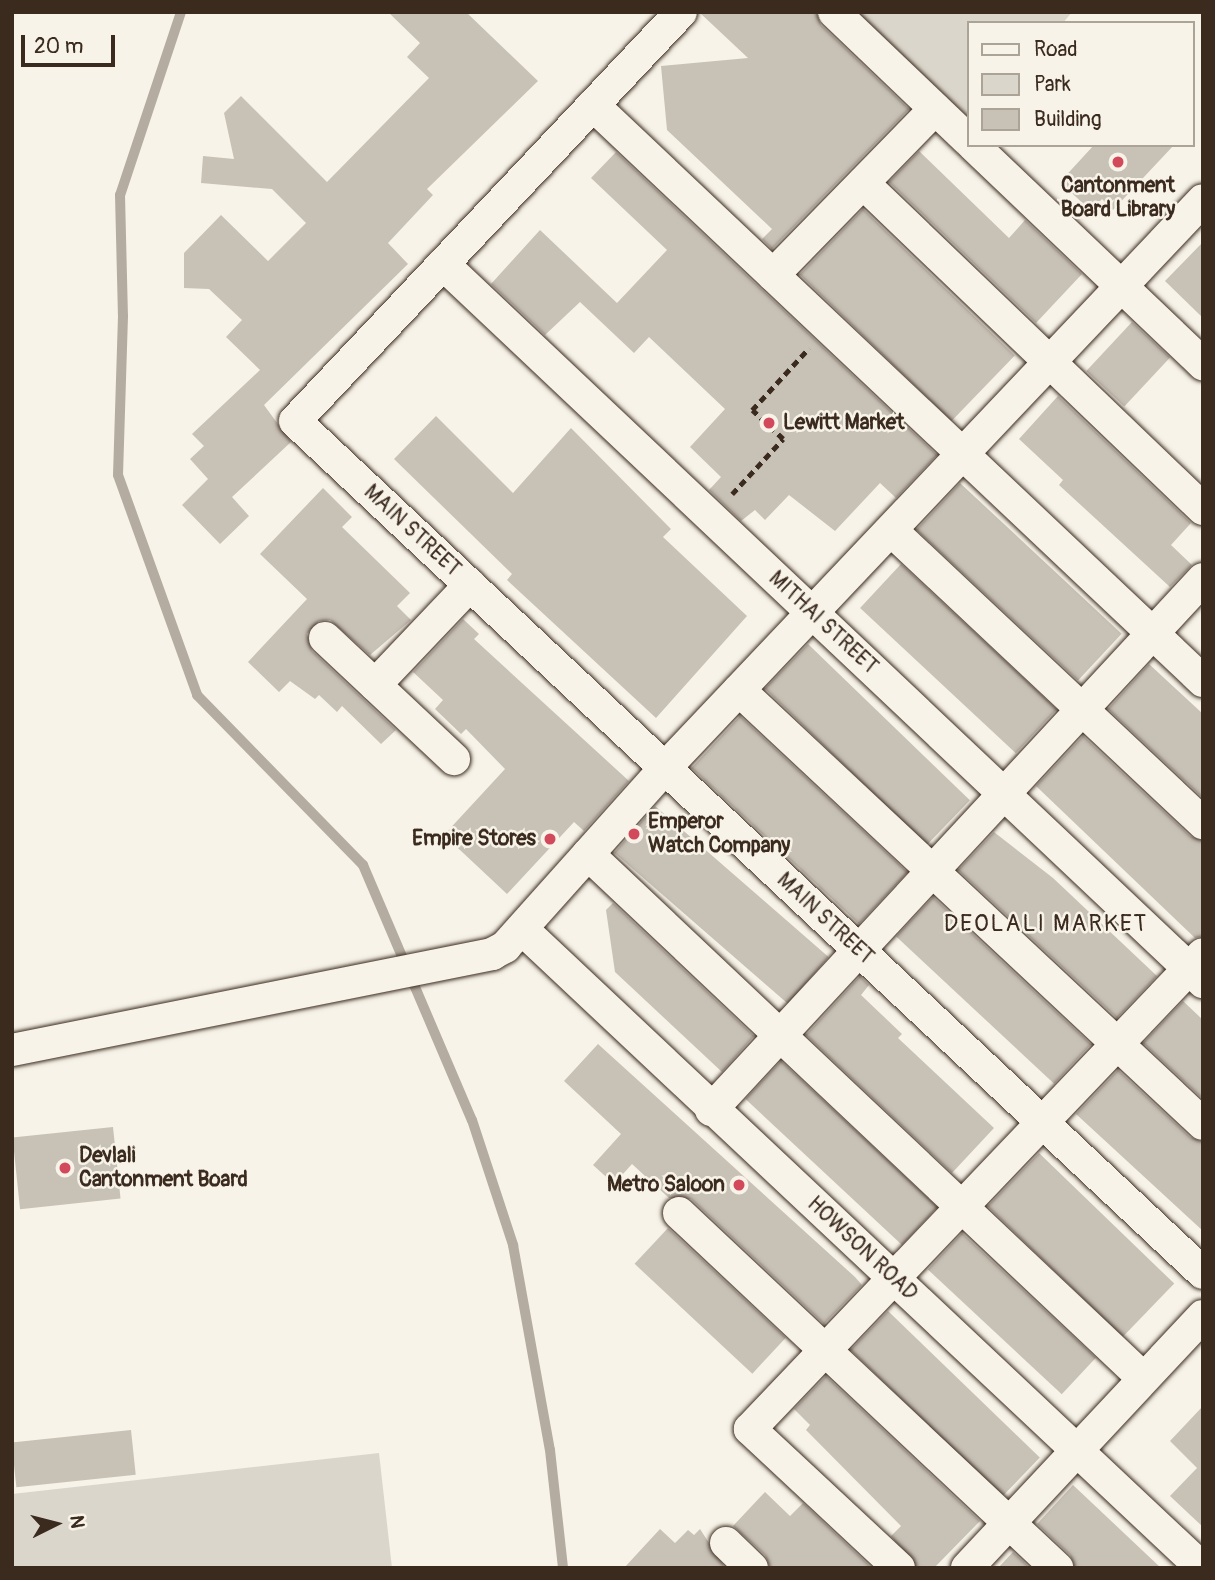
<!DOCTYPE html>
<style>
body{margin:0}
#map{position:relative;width:1215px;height:1580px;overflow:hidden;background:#f7f3e8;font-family:Pangolin,sans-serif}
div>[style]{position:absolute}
.green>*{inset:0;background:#dbd6cb}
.stream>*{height:10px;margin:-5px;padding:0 5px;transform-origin:5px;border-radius:5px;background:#b4aca0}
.building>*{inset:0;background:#c8c1b6;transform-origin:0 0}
.path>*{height:4.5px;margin-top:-2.25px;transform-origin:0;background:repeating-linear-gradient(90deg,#3b2a1e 0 7px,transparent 0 12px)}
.roads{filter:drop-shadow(0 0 2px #3b2a1e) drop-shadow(0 0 2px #3b2a1e)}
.minor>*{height:32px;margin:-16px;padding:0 16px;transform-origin:16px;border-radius:16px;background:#f7f3e8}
.dots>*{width:19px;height:19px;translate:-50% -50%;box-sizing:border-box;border:4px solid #f7f3e8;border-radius:50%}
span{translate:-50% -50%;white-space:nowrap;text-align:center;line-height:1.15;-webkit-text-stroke:5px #f7f3e8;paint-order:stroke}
.poi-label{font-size:21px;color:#3b2a1e;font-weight:700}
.left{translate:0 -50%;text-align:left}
.right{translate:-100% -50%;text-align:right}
.street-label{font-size:21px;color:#3b2a1e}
.neighbourhood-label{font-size:23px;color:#3b2a1e;letter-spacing:2px}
.frame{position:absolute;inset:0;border:14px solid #3b2a1e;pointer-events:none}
.legend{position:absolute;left:967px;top:21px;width:228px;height:126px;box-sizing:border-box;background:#f7f3e8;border:2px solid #aca397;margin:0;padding:9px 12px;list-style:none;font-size:21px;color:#3b2a1e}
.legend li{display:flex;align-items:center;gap:14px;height:35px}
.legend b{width:35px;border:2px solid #aca397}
.north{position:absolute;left:21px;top:1489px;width:70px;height:70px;-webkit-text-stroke:5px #f7f3e8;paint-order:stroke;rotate:84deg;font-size:19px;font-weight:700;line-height:28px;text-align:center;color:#3b2a1e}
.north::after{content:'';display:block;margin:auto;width:24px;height:32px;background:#3b2a1e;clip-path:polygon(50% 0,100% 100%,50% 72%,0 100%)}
.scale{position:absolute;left:21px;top:35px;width:94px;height:32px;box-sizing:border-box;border:4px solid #3b2a1e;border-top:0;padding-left:9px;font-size:21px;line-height:24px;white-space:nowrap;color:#3b2a1e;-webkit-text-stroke:5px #f7f3e8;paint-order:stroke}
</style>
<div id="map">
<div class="green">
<i style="clip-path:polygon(857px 12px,1072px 12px,1063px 23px,968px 23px,968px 121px)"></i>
<i style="clip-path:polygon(379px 1453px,392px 1568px,12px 1568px,12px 1494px)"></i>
</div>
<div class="stream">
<i style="left:181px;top:12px;width:193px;rotate:108.4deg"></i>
<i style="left:120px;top:195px;width:121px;rotate:88.6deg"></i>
<i style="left:123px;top:316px;width:159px;rotate:91.8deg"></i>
<i style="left:118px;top:475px;width:234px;rotate:70.2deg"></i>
<i style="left:197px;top:695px;width:238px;rotate:45.7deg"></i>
<i style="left:363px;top:865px;width:277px;rotate:66.9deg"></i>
<i style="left:472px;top:1120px;width:132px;rotate:71.8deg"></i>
<i style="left:513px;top:1245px;width:208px;rotate:79.8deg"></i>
<i style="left:550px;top:1450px;width:119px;rotate:83.7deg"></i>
</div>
<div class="building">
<i style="clip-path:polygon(388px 12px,466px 12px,538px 81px,427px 189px,433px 195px,388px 243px,408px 264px,264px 405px,291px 442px,232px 497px,249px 516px,220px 544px,182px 505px,208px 479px,190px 459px,204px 446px,192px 434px,260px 370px,226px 337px,242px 320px,209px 289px,184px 288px,184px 253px,221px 215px,268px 261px,306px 223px,272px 189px,201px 183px,203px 156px,234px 159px,224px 113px,241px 96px,327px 182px,429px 78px,407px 57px,420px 43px)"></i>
<i style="clip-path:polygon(699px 12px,816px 12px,821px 25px,909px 109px,772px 249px,762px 239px,772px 229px,667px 130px,661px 66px,748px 58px)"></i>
<i style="clip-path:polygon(1094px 145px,1174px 145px,1113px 210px,1102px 199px,1091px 211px,1060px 182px)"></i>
<i style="clip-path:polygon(919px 151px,1009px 238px,1025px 220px,1082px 274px,1036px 323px,889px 182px)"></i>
<i style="clip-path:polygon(616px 152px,937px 455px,896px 498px,880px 483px,835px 531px,789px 495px,765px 520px,755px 510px,741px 521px,709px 490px,721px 477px,690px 447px,725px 409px,649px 337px,634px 353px,580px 302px,545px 335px,491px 284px,540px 230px,617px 303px,667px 250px,591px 178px)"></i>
<i style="left:863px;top:209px;width:211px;height:91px;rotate:44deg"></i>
<i style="clip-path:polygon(1203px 242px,1203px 318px,1165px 281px)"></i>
<i style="left:1132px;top:322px;width:52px;height:67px;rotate:43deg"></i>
<i style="clip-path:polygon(1058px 396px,1191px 523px,1171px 545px,1192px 565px,1170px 587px,1059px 485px,1063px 480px,1019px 439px)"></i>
<i style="clip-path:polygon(436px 416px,513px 493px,571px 428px,671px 529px,663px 537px,747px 616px,656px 718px,507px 580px,512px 574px,394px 459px)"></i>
<i style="left:960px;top:483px;width:221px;height:64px;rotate:43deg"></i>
<i style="clip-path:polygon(323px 488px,352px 517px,342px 527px,410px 593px,397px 606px,411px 620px,370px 655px,330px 620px,319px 621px,307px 634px,312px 651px,396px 730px,381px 744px,342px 706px,337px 712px,319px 695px,315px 699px,290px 681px,279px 692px,248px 662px,307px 599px,260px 554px)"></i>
<i style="left:901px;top:564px;width:213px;height:60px;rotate:43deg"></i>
<i style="clip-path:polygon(463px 619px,479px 634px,474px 639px,629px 781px,584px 831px,574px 822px,507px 894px,444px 835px,505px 769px,466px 729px,461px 734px,435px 709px,443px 700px,413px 672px)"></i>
<i style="left:808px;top:644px;width:225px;height:62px;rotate:44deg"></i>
<i style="clip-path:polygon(1149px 664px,1203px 714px,1203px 798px,1108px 709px)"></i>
<i style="left:740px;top:716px;width:229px;height:71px;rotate:43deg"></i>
<i style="clip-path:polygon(1083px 736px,1190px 836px,1203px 841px,1203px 936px,1195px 938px,1036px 786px)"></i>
<i style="left:655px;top:806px;width:230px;height:62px;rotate:41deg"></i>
<i style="clip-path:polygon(994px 832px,1053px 878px,1157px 976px,1117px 1018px,958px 870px)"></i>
<i style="left:933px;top:897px;width:216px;height:54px;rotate:43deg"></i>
<i style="clip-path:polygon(613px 903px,754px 1036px,722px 1072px,615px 972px,606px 910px)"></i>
<i style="clip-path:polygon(860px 976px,869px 985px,861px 995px,902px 1034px,898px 1038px,994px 1128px,952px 1173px,806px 1035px)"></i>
<i style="clip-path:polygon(1183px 1001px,1203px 1020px,1203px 1099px,1143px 1043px)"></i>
<i style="clip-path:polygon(598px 1044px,855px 1277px,862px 1285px,824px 1324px,691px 1199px,669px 1198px,632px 1164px,614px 1184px,593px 1165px,621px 1134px,564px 1081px)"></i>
<i style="left:781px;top:1061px;width:214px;height:52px;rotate:43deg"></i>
<i style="clip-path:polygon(1118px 1070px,1190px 1137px,1203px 1142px,1203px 1231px,1076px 1114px)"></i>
<i style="left:113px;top:1127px;width:72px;height:101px;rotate:84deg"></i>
<i style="left:1039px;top:1153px;width:188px;height:74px;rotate:44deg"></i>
<i style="left:668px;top:1228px;width:161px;height:49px;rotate:43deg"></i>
<i style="left:962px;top:1233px;width:183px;height:50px;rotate:43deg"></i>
<i style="left:888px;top:1311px;width:211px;height:54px;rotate:44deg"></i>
<i style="clip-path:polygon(826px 1376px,980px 1521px,934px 1568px,917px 1568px,891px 1536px,901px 1526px,806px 1430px,810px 1425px,794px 1409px)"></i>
<i style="clip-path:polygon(1203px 1406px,1203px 1527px,1170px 1496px,1197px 1468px,1170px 1441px)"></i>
<i style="left:131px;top:1430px;width:45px;height:120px;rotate:84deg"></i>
<i style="clip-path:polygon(1073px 1485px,1161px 1568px,1075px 1568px,1070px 1555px,1037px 1524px)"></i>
<i style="clip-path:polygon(765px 1492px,790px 1516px,803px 1503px,872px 1568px,770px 1568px,765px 1555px,733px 1526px)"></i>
<i style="clip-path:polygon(660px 1529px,675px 1543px,688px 1530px,694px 1535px,700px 1529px,725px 1568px,624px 1568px)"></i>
<i style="clip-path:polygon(1013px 1552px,1030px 1568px,998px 1568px)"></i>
</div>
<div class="path">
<i style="left:732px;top:494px;width:75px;rotate:-47.2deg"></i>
<i style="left:783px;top:439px;width:42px;rotate:-136.9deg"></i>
<i style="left:752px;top:410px;width:84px;rotate:-47.4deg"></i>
</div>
<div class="roads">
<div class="minor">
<i style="left:681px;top:12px;width:562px;rotate:133.34deg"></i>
<i style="left:295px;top:421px;width:1245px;rotate:43.18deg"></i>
<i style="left:834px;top:12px;width:185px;rotate:43.7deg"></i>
<i style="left:593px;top:105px;width:839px;rotate:43.36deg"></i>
<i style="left:973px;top:145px;width:318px;rotate:43.6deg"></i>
<i style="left:863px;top:183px;width:471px;rotate:43.8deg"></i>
<i style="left:443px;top:264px;width:1046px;rotate:43.37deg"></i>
<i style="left:773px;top:275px;width:232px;rotate:-45.7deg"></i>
<i style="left:892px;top:531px;width:427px;rotate:43.2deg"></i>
<i style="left:325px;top:638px;width:177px;rotate:43.2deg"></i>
<i style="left:375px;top:685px;width:138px;rotate:-46.5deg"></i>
<i style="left:739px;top:690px;width:635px;rotate:43.09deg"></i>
<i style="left:588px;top:854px;width:763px;rotate:43.35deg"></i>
<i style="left:522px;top:929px;width:933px;rotate:43.22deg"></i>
<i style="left:12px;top:1050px;width:490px;rotate:-11.3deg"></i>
<i style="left:492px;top:954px;width:15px;rotate:-28deg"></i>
<i style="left:505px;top:947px;width:240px;rotate:-48.2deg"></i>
<i style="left:665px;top:768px;width:782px;rotate:-46.55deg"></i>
<i style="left:711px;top:1110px;width:724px;rotate:-47.18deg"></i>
<i style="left:679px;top:1213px;width:519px;rotate:43.2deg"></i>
<i style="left:726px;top:1543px;width:36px;rotate:44deg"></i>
<i style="left:899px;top:1568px;width:204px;rotate:-137deg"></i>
<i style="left:750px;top:1429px;width:656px;rotate:-46.36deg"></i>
<i style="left:967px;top:1568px;width:345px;rotate:-46.9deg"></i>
</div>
</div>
<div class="dots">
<i style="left:1118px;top:162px;background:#d1495b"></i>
<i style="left:769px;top:423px;background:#d1495b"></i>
<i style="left:634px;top:834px;background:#d1495b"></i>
<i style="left:550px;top:839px;background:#d1495b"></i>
<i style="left:65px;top:1168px;background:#d1495b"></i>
<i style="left:739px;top:1185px;background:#d1495b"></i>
</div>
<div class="poi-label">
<span style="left:1118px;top:198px">Cantonment<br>Board Library</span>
<span class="left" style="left:783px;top:423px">Lewitt Market</span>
<span class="left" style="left:648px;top:834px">Emperor<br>Watch Company</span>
<span class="right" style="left:536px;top:839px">Empire Stores</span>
<span class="left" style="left:79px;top:1168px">Devlali<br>Cantonment Board</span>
<span class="right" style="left:725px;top:1185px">Metro Saloon</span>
</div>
<div class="street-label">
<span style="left:412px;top:531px;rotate:43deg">MAIN STREET</span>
<span style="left:823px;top:623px;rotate:43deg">MITHAI STREET</span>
<span style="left:825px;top:919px;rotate:43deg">MAIN STREET</span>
<span style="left:862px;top:1249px;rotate:43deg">HOWSON ROAD</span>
</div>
<div class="neighbourhood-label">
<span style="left:1046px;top:924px">DEOLALI MARKET</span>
</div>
<div class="frame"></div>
<ul class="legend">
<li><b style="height:9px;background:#f7f3e8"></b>Road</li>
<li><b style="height:19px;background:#dbd6cb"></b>Park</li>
<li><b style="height:19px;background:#c8c1b6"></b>Building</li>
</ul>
<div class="north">N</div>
<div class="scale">20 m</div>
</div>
